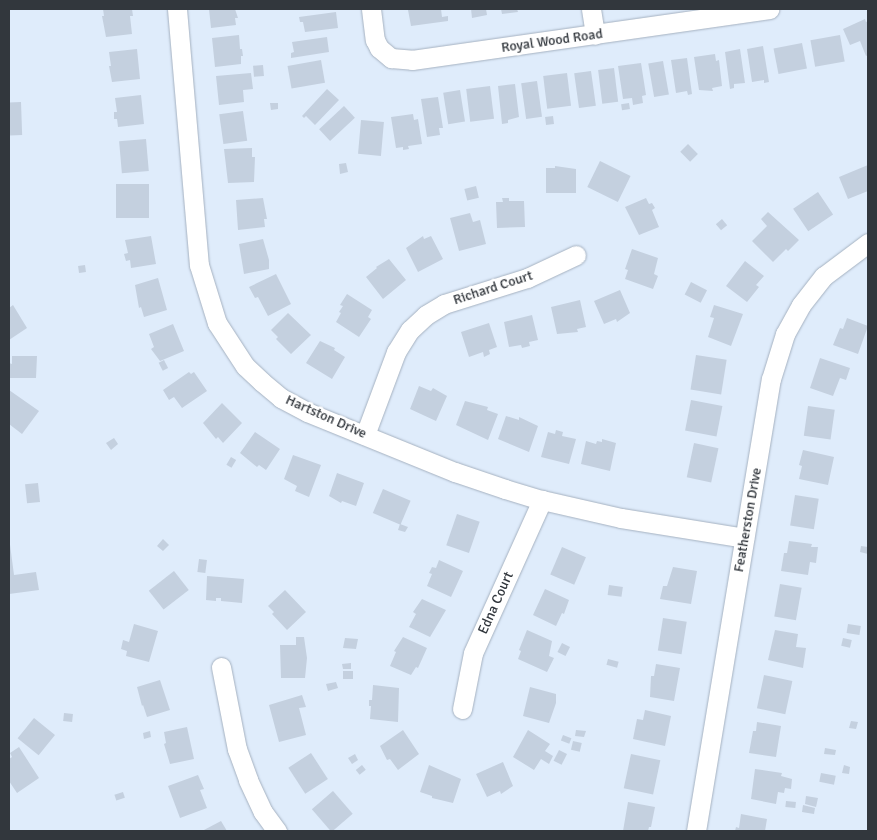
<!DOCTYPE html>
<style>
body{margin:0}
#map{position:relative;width:877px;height:840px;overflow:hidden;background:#dfecfb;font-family:Signika,sans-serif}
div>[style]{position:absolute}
.building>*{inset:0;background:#c4d0df;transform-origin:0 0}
.roads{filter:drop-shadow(0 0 1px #a5b1c0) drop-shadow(0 0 1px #a5b1c0)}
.minor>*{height:19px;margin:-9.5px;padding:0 9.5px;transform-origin:9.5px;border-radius:9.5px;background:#fff}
span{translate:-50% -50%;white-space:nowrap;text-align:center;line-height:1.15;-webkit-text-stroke:5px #fff;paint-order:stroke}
.street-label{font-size:14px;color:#32373d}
.frame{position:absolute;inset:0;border:10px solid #32373d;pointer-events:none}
</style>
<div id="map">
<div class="building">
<i style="clip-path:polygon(103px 9px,132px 9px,133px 16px,130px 16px,132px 34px,106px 37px,102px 16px,104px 16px)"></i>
<i style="clip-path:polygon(209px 9px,235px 9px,238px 18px,235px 18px,236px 25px,211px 28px)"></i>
<i style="clip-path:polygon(418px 9px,441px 9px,442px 17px,448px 16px,448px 21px,411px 26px,408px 10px)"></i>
<i style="clip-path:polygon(471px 9px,486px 9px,487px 15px,472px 18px)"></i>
<i style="clip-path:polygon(501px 9px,517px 9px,518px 12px,502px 14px)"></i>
<i style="clip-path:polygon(336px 12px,338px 28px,305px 32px,303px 22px,300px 22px,299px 17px)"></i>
<i style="clip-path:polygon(865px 19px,866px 22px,868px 21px,868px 55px,866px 56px,860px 41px,850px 45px,843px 29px)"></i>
<i style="clip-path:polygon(239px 35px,240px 49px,242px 49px,243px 56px,241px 56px,241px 64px,215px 67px,212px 38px)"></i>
<i style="left:840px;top:35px;width:27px;height:30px;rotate:80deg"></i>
<i style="clip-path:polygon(327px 37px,329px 52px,291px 58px,291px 53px,294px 52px,292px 42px)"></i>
<i style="left:802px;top:43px;width:26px;height:29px;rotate:79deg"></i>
<i style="clip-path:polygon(763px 46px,769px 82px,764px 83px,764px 80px,752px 82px,747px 49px)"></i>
<i style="clip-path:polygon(137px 49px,140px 79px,112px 82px,109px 66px,111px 66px,109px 52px)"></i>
<i style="clip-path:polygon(740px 49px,745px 83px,734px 84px,734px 88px,730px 89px,725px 52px)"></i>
<i style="clip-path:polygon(715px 54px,716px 61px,719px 60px,722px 86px,712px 88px,713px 91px,699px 90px,694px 57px)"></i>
<i style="clip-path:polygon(687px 58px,692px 94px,688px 95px,687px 91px,676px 93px,671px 60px)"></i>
<i style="left:321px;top:60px;width:23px;height:34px;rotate:80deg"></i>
<i style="left:663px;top:61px;width:34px;height:15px;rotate:80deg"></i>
<i style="clip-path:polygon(641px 63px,646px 95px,642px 96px,643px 103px,633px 105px,632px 98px,623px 99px,618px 66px)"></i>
<i style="left:263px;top:65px;width:11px;height:10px;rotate:85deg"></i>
<i style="left:614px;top:68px;width:34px;height:16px;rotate:83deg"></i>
<i style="left:591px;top:71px;width:35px;height:17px;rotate:82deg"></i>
<i style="clip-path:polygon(251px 73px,253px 89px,243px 90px,244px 102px,219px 105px,216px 76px)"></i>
<i style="left:567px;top:73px;width:33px;height:24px;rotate:83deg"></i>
<i style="left:537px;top:81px;width:36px;height:16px;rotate:82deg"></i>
<i style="clip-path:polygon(515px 84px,519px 117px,508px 120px,508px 123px,502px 124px,498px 86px)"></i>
<i style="left:490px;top:86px;width:33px;height:24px;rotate:83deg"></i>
<i style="clip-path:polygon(327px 89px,339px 100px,315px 125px,306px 116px,304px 118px,302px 116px)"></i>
<i style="left:460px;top:90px;width:32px;height:17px;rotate:81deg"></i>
<i style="clip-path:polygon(141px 95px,144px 124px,118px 127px,117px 119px,114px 119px,114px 112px,117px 112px,115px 98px)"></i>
<i style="clip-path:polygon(438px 97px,443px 128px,439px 128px,440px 135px,427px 137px,421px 99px)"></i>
<i style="left:21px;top:102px;width:33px;height:12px;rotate:88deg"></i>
<i style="clip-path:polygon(270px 103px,278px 103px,278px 109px,271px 110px)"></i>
<i style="left:629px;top:103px;width:6px;height:8px;rotate:81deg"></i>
<i style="left:344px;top:106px;width:16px;height:34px;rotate:47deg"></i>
<i style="left:243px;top:111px;width:30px;height:24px;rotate:82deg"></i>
<i style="clip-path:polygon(413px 114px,414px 120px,418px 119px,422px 144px,408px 146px,409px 149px,403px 150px,403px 147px,396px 148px,391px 117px)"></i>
<i style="left:553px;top:116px;width:8px;height:8px;rotate:83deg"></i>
<i style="left:361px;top:120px;width:23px;height:34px;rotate:5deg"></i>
<i style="left:146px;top:139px;width:32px;height:27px;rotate:85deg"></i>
<i style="left:688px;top:144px;width:14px;height:11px;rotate:45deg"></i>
<i style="clip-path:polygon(252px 148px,252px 157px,255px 157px,254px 182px,228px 183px,224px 149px)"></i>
<i style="left:600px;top:161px;width:34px;height:29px;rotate:26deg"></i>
<i style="clip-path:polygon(346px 163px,348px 172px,340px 174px,339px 164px)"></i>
<i style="clip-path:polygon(868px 165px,868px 191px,848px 199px,839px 177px)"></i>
<i style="clip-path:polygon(555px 166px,576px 169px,576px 193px,546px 193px,546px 168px,555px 168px)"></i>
<i style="left:149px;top:184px;width:34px;height:33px;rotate:90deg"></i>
<i style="left:476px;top:186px;width:12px;height:12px;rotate:76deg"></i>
<i style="left:818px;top:192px;width:27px;height:30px;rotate:56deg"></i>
<i style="clip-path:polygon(263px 198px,267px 219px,264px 219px,265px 227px,238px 230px,236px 200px)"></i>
<i style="clip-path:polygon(502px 198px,509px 198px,509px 201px,524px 201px,525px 227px,497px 228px,496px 202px,503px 202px)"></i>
<i style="clip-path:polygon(646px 198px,649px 204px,652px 203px,655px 208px,652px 210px,659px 227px,639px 235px,625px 207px)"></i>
<i style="clip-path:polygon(768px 212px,799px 240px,788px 251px,786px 249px,773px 262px,752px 241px,767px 226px,761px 219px)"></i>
<i style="clip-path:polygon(470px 213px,473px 222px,480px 220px,486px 244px,459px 251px,450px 218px)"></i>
<i style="left:722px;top:219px;width:8px;height:8px;rotate:50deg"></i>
<i style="clip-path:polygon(151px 236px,156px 264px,131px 268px,130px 260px,126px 261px,124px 254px,128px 253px,125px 240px)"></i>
<i style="clip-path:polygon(423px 236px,424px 239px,431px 236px,443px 259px,418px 272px,406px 248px)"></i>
<i style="clip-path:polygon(263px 239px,269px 260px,269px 269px,244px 274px,239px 244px)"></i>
<i style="clip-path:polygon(632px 249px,658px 258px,654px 274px,658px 276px,653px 289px,625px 279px,628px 270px,625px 269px)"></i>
<i style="clip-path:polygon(389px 259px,406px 280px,383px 299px,366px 277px,377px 268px,376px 267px)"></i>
<i style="clip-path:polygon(745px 261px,764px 276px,756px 285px,759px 287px,747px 302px,726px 286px)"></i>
<i style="left:85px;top:265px;width:7px;height:7px;rotate:82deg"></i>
<i style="clip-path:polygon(276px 274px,291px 304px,268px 316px,258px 297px,255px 298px,249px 287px)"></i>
<i style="clip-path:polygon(158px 278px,167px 310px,144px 317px,141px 307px,139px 308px,135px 285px)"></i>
<i style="left:691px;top:282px;width:18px;height:14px;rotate:27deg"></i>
<i style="clip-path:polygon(620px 290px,630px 313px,617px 322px,616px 319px,604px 324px,594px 301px)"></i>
<i style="clip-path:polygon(347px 294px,372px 310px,368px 317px,371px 319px,359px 337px,336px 322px,341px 313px,339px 312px,343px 306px,340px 305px)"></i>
<i style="clip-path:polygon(580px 300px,586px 327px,577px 329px,578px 332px,557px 334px,551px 307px)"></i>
<i style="clip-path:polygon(13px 305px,27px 328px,9px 340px,9px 308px)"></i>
<i style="clip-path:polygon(714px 305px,743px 314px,731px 346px,708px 337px,714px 318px,710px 317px)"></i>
<i style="clip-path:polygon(288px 313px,311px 335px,291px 354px,276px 339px,278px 337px,271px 330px)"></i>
<i style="clip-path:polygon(532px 315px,538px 340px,529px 342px,530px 346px,522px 348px,521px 345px,509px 347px,504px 322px)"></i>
<i style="clip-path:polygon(847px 318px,868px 326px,858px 354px,833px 345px,840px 328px,843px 329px)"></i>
<i style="clip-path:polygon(489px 323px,497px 347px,489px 350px,490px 354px,484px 357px,483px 352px,469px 357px,461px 332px)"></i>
<i style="clip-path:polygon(173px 324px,184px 351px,160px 361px,151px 349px,154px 347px,149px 334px)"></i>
<i style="clip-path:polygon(320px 341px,335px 348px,334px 350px,345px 357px,332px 379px,306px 363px)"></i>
<i style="left:696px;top:355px;width:31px;height:35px;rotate:9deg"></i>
<i style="clip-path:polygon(12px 356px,37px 356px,36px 378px,9px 378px,9px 363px,12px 364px)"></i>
<i style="clip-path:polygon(820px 358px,850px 368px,846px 380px,840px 378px,833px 396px,810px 388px)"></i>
<i style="left:164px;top:360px;width:9px;height:6px;rotate:63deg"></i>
<i style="clip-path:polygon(189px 372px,191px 374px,194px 372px,207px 391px,182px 408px,174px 397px,169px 400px,163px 390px)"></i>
<i style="clip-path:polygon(419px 386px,431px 391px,433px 388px,447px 396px,436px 421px,410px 409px)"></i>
<i style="clip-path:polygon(9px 390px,39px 411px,22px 434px,9px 424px)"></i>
<i style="left:691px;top:400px;width:32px;height:31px;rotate:11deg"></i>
<i style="clip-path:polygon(465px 401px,488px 407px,487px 410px,498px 414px,488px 440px,456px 425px)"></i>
<i style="clip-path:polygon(222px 403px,242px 423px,223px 443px,218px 437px,216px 439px,203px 423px)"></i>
<i style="left:808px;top:406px;width:27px;height:30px;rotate:8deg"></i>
<i style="clip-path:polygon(506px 416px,519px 420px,519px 417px,538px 426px,529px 452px,498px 439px)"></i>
<i style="clip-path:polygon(556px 430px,563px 432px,562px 436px,576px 439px,569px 464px,541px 457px,548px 432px,555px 434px)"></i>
<i style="clip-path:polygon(255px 432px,280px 449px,266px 470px,259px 465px,257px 467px,240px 453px)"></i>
<i style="clip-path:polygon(114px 438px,118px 444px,111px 450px,106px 443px)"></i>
<i style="clip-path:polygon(602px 439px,616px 443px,610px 471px,581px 464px,586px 441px,596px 444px,597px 441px,602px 442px)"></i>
<i style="left:694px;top:443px;width:25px;height:35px;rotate:12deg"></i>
<i style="clip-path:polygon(803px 450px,834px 457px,828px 485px,799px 479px,802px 466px,799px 465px)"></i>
<i style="clip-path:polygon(293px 455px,321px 465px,309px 497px,295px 491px,297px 486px,284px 479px)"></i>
<i style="left:231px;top:457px;width:6px;height:9px;rotate:31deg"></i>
<i style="clip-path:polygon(337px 473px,364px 483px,356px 506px,342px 501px,341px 503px,329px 496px)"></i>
<i style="left:38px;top:483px;width:19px;height:13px;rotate:84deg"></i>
<i style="left:383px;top:489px;width:30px;height:26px;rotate:23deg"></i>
<i style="left:795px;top:495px;width:24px;height:31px;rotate:9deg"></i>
<i style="left:457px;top:514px;width:24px;height:33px;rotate:19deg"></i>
<i style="clip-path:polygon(400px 524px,408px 527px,405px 532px,398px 530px)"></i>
<i style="clip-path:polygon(9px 537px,14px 575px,36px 572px,39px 590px,9px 594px)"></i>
<i style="clip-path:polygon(163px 539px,169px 545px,163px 551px,157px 546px)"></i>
<i style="clip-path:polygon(789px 541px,812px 544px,811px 547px,818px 547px,816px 563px,810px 562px,808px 575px,781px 571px,784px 553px,787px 553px)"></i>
<i style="clip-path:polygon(861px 546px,868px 547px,868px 554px,860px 552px)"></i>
<i style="left:562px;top:547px;width:26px;height:30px;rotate:23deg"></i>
<i style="left:199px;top:559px;width:8px;height:13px;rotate:7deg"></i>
<i style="clip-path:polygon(439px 560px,463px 571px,451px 597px,427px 586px,432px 574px,429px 573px,432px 567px,436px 568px)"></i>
<i style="clip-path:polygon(673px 567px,697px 571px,691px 604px,660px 599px,663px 586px,667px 586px)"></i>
<i style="left:174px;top:571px;width:24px;height:32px;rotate:52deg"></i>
<i style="clip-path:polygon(207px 576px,244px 579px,242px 603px,221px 601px,221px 598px,216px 598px,216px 601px,206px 600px)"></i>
<i style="left:780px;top:584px;width:22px;height:33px;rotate:10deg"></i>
<i style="left:609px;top:585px;width:14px;height:10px;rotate:8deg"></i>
<i style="clip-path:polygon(545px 589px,569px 600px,564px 614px,562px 613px,556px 626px,533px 615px)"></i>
<i style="clip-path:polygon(285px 590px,306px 612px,287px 630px,272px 614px,274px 612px,268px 606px)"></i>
<i style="clip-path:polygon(422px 599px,446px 610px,430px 637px,409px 627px,416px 614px,413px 612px)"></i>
<i style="left:663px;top:618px;width:24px;height:33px;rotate:9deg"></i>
<i style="clip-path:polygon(134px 624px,158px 631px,149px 662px,126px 656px,127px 651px,121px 649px,123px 640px,129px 642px)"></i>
<i style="left:848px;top:624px;width:13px;height:9px;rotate:9deg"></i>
<i style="clip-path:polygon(527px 630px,552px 641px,549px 656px,554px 658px,547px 672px,518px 659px,521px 651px,519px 650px)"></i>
<i style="clip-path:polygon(775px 630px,798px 634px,796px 647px,806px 648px,803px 668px,768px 660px)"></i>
<i style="clip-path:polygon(296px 637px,304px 637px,307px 658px,305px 678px,281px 678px,280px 645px,296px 645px)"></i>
<i style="clip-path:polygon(403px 637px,427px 648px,418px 668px,416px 667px,411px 675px,390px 666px,396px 652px,394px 651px)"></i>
<i style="clip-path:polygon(345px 638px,358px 639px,356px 649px,343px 648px)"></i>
<i style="left:843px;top:638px;width:9px;height:8px;rotate:13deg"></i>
<i style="left:562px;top:643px;width:9px;height:10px;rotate:27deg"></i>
<i style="left:608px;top:659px;width:11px;height:6px;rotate:15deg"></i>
<i style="clip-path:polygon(351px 663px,351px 669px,343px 669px,342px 664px)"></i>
<i style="clip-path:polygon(656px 664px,680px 668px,674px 701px,650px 697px,651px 676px,654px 676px)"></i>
<i style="left:343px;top:671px;width:10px;height:8px"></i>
<i style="left:764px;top:675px;width:29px;height:34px;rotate:12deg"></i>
<i style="clip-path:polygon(160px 680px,170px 710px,147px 717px,143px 705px,142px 706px,137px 687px)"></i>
<i style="clip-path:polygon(336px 682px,338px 688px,328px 691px,326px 684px)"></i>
<i style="clip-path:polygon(373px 685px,399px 688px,398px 722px,370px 719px,371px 706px,369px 706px,369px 700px,372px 700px)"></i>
<i style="clip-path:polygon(530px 687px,556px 694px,556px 703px,549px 723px,523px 716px)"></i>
<i style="clip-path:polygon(302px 695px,306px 707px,299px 708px,306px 735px,279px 742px,269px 705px)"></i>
<i style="clip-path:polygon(645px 710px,671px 716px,665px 746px,633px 739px,637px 719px,643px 720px)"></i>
<i style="left:64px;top:713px;width:9px;height:8px;rotate:6deg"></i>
<i style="left:34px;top:718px;width:27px;height:26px;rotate:39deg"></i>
<i style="clip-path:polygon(851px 721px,858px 722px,856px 729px,849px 728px)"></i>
<i style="clip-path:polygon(757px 722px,781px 726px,776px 757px,749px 753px,753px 731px,756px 731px)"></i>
<i style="clip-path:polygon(187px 727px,194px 759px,170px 764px,164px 744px,166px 743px,164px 732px)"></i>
<i style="clip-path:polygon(403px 730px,419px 754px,398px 770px,390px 759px,387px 760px,380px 746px)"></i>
<i style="clip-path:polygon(528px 730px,550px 744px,545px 751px,553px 756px,549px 764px,541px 759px,534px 770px,513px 757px)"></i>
<i style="clip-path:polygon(576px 730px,586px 731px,584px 737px,575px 736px)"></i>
<i style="clip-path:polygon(150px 731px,151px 737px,144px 739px,143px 733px)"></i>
<i style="left:563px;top:735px;width:9px;height:6px;rotate:21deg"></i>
<i style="left:573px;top:741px;width:9px;height:9px;rotate:13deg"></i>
<i style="clip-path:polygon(19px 747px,39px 778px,17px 793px,9px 781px,9px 759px,12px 757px,10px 753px)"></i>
<i style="clip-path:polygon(825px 748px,836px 750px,835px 755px,824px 754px)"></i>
<i style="left:559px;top:750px;width:9px;height:12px;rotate:27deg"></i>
<i style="left:311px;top:753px;width:31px;height:27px;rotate:57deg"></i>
<i style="clip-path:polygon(355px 754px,358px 760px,352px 764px,348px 758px)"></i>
<i style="left:631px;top:754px;width:30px;height:35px;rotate:12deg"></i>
<i style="clip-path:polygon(503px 762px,513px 786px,501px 794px,500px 791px,487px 797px,476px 774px)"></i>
<i style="left:362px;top:765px;width:6px;height:8px;rotate:51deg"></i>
<i style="clip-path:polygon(429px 765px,461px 779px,453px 803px,432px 798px,432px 796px,420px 792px)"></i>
<i style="clip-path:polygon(844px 765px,850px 767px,849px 774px,842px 773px)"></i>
<i style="clip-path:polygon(755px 769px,782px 773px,781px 776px,792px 779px,791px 789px,785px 788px,784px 793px,778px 792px,776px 804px,751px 799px)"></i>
<i style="left:821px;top:773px;width:15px;height:9px;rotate:11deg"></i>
<i style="clip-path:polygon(198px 775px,204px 789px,200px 790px,207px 808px,180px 818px,168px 786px)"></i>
<i style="left:333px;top:791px;width:30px;height:28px;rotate:49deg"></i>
<i style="left:123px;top:792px;width:6px;height:9px;rotate:72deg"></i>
<i style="clip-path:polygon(806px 796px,818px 798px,816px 807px,805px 804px)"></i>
<i style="left:786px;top:801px;width:10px;height:6px;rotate:6deg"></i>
<i style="clip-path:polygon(628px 802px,655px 807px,651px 827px,649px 827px,648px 831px,623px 831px)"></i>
<i style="clip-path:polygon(803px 805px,815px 808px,814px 814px,802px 812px)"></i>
<i style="clip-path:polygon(741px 814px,767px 819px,765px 831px,735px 831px,736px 827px,739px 828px)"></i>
<i style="clip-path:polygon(221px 821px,227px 831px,202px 831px)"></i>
</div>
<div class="roads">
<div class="minor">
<i style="left:177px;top:9px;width:257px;rotate:85.1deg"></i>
<i style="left:199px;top:265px;width:61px;rotate:72.8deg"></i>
<i style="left:217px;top:323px;width:51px;rotate:56.9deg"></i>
<i style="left:245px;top:366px;width:23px;rotate:43deg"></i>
<i style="left:262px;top:382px;width:25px;rotate:40deg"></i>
<i style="left:281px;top:398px;width:30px;rotate:28deg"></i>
<i style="left:307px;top:412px;width:160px;rotate:22.1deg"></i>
<i style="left:455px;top:472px;width:53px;rotate:18.8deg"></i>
<i style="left:505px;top:489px;width:39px;rotate:17deg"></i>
<i style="left:542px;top:500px;width:81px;rotate:12.8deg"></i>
<i style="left:621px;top:518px;width:125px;rotate:9.2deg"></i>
<i style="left:371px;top:9px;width:31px;rotate:83deg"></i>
<i style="left:375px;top:40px;width:9px;rotate:63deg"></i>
<i style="left:379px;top:48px;width:16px;rotate:40deg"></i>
<i style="left:391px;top:58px;width:21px;rotate:5deg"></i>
<i style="left:412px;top:60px;width:361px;rotate:-8.1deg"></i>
<i style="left:591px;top:9px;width:26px;rotate:81deg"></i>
<i style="left:365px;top:435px;width:89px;rotate:-69.5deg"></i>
<i style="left:396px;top:352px;width:26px;rotate:-58deg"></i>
<i style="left:410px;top:330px;width:22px;rotate:-43deg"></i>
<i style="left:426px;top:315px;width:21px;rotate:-31deg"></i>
<i style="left:444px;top:304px;width:87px;rotate:-17.4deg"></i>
<i style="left:527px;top:278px;width:54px;rotate:-25.1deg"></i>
<i style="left:221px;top:667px;width:84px;rotate:79deg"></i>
<i style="left:237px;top:749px;width:33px;rotate:70deg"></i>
<i style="left:248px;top:780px;width:35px;rotate:65deg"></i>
<i style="left:263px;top:812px;width:24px;rotate:54deg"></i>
<i style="left:462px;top:709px;width:57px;rotate:-78.9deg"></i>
<i style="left:473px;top:653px;width:168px;rotate:-65.7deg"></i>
<i style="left:696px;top:831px;width:458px;rotate:-80.6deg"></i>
<i style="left:771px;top:379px;width:47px;rotate:-72.7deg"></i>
<i style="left:785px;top:334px;width:33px;rotate:-61deg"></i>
<i style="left:801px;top:305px;width:37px;rotate:-52deg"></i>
<i style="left:824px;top:276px;width:55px;rotate:-36.9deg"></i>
</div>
</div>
<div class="street-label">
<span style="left:552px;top:41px;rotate:-8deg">Royal Wood Road</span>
<span style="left:493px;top:288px;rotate:-18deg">Richard Court</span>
<span style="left:326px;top:417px;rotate:24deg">Hartston Drive</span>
<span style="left:748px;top:520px;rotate:-80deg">Featherston Drive</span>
<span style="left:496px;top:603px;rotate:-66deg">Edna Court</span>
</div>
<div class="frame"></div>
</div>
